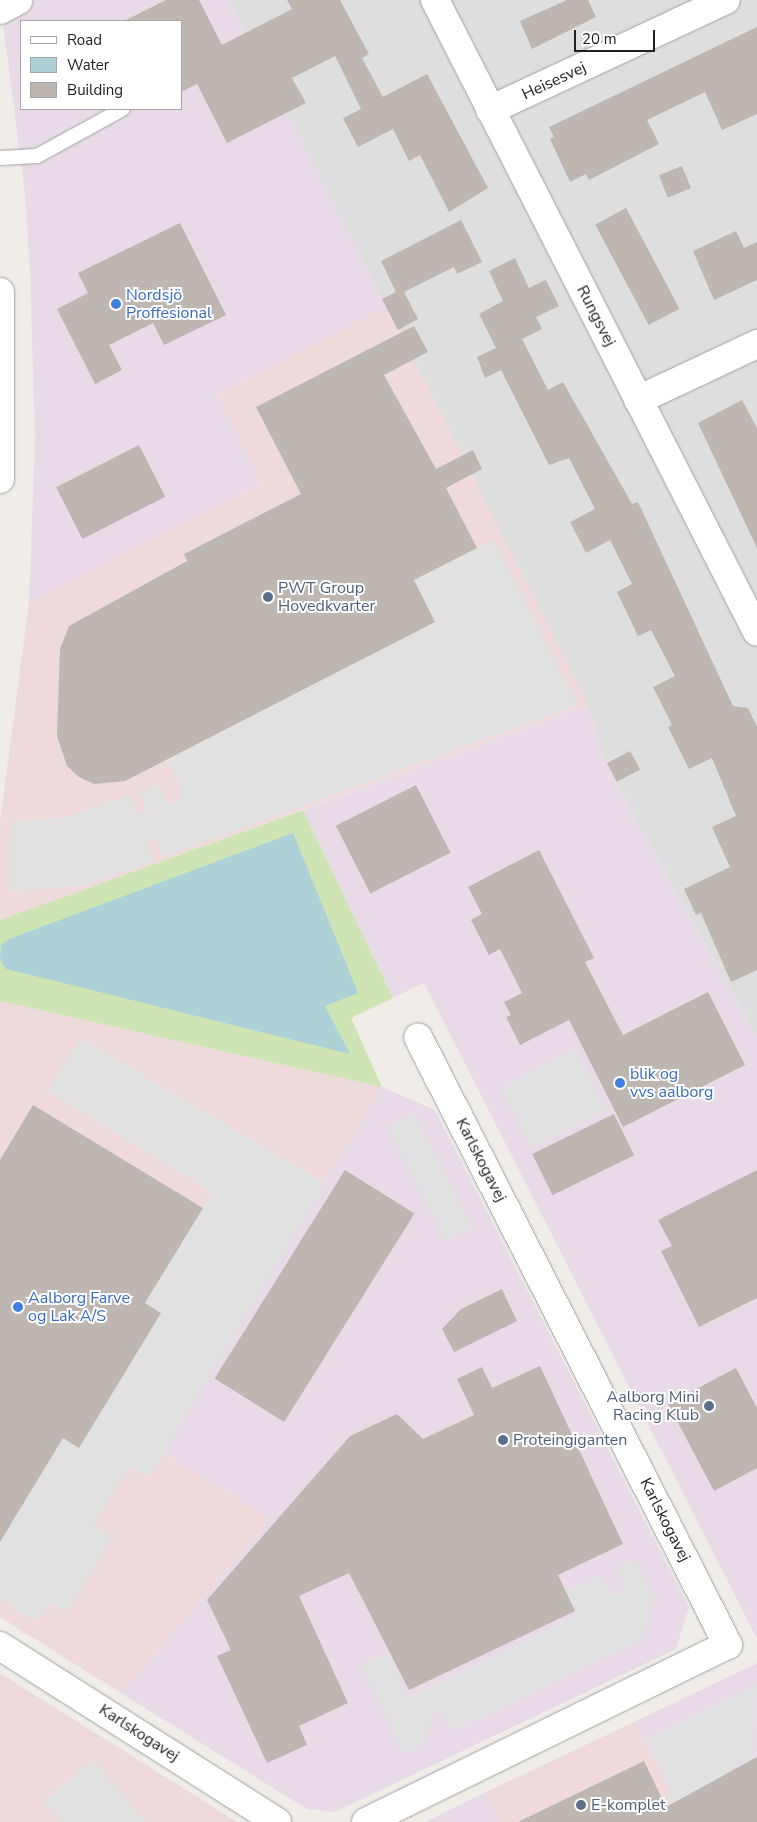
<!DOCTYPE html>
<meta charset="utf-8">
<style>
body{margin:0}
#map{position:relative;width:757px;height:1822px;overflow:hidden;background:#f0ede8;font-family:"Nunito Sans",sans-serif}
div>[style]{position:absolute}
.residential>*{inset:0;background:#dedede}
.commercial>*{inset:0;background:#eedada}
.industrial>*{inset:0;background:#e8dbe7}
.grass>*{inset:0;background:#cfe4b4}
.parking>*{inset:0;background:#e1e1e1;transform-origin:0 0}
.water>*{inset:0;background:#aed1d8}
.building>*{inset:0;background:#bdb6b1;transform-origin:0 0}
.roads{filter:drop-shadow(0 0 1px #a2a2a2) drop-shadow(0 0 1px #a2a2a2)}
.service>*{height:14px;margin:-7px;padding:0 7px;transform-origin:7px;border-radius:7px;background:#fff}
.minor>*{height:28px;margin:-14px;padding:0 14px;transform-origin:14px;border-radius:14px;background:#fff}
.tertiary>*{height:28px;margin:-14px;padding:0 14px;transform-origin:14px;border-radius:14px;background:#fff}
.dots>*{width:14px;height:14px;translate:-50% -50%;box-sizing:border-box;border:2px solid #fff;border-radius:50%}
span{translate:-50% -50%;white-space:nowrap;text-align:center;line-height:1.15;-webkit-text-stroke:4px #fff;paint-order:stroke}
.street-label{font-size:16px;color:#212121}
.shop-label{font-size:16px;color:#366cbe}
.left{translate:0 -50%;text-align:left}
.service-label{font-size:16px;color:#4e5e75}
.right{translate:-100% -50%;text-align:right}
.legend{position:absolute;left:20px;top:20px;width:162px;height:90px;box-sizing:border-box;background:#fff;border:1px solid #a6a6a6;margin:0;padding:6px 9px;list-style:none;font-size:15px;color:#212121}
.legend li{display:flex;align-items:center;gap:10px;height:25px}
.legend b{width:25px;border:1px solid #a6a6a6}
.scale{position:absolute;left:574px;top:30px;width:81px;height:22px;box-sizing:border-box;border:2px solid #212121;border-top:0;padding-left:6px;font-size:15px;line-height:18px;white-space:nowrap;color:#212121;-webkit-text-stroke:4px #fff;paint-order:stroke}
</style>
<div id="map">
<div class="residential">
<i style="clip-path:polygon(230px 0,757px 0,757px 1037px,606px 766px,588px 705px)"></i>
</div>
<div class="commercial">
<i style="clip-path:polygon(387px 307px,588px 705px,0 920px,0 822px,29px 602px,262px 484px,217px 394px)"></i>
<i style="clip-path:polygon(0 1001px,382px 1087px,163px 1453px,271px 1519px,121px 1693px,0 1617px)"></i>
<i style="clip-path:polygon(0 1673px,237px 1822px,0 1822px)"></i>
<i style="clip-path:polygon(636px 1721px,670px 1793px,673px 1822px,500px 1822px,486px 1792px)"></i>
</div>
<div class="industrial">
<i style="clip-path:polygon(evenodd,0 0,230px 0,387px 307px,217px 394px,262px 484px,29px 602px,35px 439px,30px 271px,25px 194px,0 0,21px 21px,181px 21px,181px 109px,21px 109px,21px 21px)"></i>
<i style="clip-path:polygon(588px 705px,606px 766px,757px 1037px,757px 1639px,424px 983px,393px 998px,303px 810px)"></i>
<i style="clip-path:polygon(382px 1087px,435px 1110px,689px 1607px,676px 1649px,335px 1812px,307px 1809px,121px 1693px,271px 1519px,163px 1453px)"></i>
<i style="clip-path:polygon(757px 1663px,757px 1822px,665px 1804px,670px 1793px,636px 1721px)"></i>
<i style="clip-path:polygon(486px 1792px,500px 1822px,425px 1822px)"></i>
</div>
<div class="grass">
<i style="clip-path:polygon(303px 810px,393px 998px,351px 1018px,382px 1087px,0 1001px,0 920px)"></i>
</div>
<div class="parking">
<i style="clip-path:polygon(494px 540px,577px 705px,163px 857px,156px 838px,147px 842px,153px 862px,83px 885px,9px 892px,11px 822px,63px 818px,131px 795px,138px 815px,147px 812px,140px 792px,159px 785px,167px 804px,176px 802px,181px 797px,180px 786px,166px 760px,435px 622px,414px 580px)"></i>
<i style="clip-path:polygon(80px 1038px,326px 1184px,148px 1478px,128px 1467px,93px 1525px,112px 1537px,66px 1613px,49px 1602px,36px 1622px,0 1599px,0 1542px,63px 1438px,79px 1448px,161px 1313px,145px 1303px,212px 1192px,48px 1091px)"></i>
<i style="left:576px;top:1050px;width:67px;height:84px;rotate:63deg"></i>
<i style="left:414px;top:1113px;width:128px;height:30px;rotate:63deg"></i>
<i style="clip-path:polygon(635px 1559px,654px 1598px,643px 1639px,452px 1731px,440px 1709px,432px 1714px,425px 1744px,404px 1754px,361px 1665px,387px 1653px,408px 1698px,577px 1615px,566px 1592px,600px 1576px,610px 1594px,621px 1594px,625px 1583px,617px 1568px)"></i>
<i style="clip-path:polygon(757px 1685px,753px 1758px,730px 1770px,732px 1774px,673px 1822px,665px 1804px,671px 1790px,647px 1739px)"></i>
<i style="clip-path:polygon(93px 1760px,145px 1822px,62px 1822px,44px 1801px)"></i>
</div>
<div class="water">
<i style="clip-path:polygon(293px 833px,358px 993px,325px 1006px,350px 1054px,6px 969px,0 960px,1px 945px,9px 939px)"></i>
</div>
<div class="building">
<i style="clip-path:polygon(166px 0,199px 0,222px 45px,292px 9px,287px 0,340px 0,369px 54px,362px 58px,383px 97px,427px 74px,488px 188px,449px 212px,420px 155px,409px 161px,393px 129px,358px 147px,343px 118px,361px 109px,335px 56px,292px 78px,306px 103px,227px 143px,197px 84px,181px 92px,181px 21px,124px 21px)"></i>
<i style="clip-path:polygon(567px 0,588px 0,596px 17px,532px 49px,520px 21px)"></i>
<i style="clip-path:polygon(757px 27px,757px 114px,722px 130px,705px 92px,647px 120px,659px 144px,589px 180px,586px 174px,570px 182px,550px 139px,554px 137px,549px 127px)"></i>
<i style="left:682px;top:166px;width:24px;height:25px;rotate:68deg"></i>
<i style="left:626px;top:208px;width:114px;height:35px;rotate:62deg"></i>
<i style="clip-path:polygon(461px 220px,482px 262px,457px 274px,454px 267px,404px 292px,418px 319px,398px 330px,382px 299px,396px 292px,381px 261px)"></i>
<i style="clip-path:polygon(180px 223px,226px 315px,164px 345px,153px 323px,109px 345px,122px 370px,95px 384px,57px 309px,88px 293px,78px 273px)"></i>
<i style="clip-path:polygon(736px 231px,744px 248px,757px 242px,757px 280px,714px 300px,693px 251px)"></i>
<i style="clip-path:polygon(515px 258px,529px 288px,546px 280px,559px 306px,536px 317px,542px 329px,522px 339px,548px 390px,563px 382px,632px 504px,638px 502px,733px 706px,748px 708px,757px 727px,757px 970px,731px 982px,701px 913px,696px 915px,684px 889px,730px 867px,712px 827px,736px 816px,712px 758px,689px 769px,668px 727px,672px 725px,653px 687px,675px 676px,651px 630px,638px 636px,617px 592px,632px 584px,610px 540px,586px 553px,570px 522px,595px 509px,569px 458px,549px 465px,501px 370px,485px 378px,477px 357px,496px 348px,479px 314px,503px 301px,489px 271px)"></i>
<i style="clip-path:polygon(414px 326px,428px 352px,384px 375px,436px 469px,473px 450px,482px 469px,446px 488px,477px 548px,414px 580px,435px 622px,125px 781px,94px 784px,79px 777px,67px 766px,57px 736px,60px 649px,69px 626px,187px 561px,184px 554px,301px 494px,256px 407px)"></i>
<i style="clip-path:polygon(742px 400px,757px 428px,757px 548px,698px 423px)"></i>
<i style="left:139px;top:445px;width:58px;height:93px;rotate:63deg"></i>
<i style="left:630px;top:751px;width:21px;height:26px;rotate:62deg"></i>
<i style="left:416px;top:785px;width:76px;height:90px;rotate:63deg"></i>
<i style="clip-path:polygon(539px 850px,594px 958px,585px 962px,623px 1035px,708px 992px,745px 1065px,623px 1127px,569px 1020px,520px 1045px,506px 1017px,511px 1015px,504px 1002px,522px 993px,500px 949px,489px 955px,471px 920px,482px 914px,468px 887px)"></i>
<i style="clip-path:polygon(33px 1105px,203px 1208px,145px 1303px,161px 1313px,79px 1448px,63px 1438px,0 1542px,0 1160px)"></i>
<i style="left:614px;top:1114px;width:46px;height:91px;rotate:64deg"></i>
<i style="left:345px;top:1170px;width:82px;height:246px;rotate:32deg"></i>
<i style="clip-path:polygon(757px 1170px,757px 1298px,699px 1327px,661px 1251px,672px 1246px,658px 1220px)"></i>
<i style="clip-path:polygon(502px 1289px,517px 1321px,454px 1352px,442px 1329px,461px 1309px)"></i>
<i style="clip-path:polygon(540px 1366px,623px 1544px,558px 1575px,575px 1611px,409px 1690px,349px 1573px,299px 1596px,348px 1703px,299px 1726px,307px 1745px,267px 1763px,217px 1656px,231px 1650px,207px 1600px,350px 1436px,397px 1414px,423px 1439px,474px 1415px,457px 1379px,482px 1367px,492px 1388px)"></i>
<i style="clip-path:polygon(736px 1368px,757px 1408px,757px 1468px,714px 1491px,668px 1404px)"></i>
<i style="clip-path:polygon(757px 1757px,757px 1822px,518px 1822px,644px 1761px,666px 1807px)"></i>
</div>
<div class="roads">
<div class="service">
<i style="left:0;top:158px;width:37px;rotate:-3deg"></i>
<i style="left:37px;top:156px;width:98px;rotate:-28.7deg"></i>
</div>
<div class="minor">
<i style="left:435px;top:0;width:709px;rotate:63deg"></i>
<i style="left:0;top:10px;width:21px;rotate:-28deg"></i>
<i style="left:490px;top:110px;width:260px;rotate:-25deg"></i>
<i style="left:638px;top:400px;width:132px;rotate:-25.2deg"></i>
<i style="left:0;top:1646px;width:328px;rotate:32.4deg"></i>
<i style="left:366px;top:1822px;width:403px;rotate:-26.1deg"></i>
<i style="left:728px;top:1645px;width:682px;rotate:-117.02deg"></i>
</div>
<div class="tertiary">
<i style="left:0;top:292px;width:187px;rotate:90deg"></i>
</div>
</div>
<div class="dots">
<i style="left:116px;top:304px;background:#3f7fe0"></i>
<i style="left:268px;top:597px;background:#5c6f8a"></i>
<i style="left:620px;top:1083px;background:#3f7fe0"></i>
<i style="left:18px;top:1307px;background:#3f7fe0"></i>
<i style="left:709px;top:1406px;background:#5c6f8a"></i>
<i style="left:503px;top:1440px;background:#5c6f8a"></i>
<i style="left:581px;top:1805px;background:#5c6f8a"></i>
</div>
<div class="street-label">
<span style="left:554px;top:81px;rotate:-25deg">Heisesvej</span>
<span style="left:596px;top:316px;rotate:63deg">Rungsvej</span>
<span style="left:481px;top:1160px;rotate:63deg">Karlskogavej</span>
<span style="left:665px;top:1520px;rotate:63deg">Karlskogavej</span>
<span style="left:139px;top:1733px;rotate:33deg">Karlskogavej</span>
</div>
<div class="shop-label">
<span class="left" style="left:126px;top:304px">Nordsjö<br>Proffesional</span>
<span class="left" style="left:630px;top:1083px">blik og<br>vvs aalborg</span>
<span class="left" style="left:28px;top:1307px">Aalborg Farve<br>og Lak A/S</span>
</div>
<div class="service-label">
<span class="left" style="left:278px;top:597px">PWT Group<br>Hovedkvarter</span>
<span class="right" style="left:699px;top:1406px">Aalborg Mini<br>Racing Klub</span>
<span class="left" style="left:513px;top:1440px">Proteingiganten</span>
<span class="left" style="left:591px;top:1805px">E-komplet</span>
</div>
<ul class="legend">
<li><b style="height:6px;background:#fff"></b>Road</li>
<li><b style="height:14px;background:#aed1d8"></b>Water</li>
<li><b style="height:14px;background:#bdb6b1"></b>Building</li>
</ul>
<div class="scale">20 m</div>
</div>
